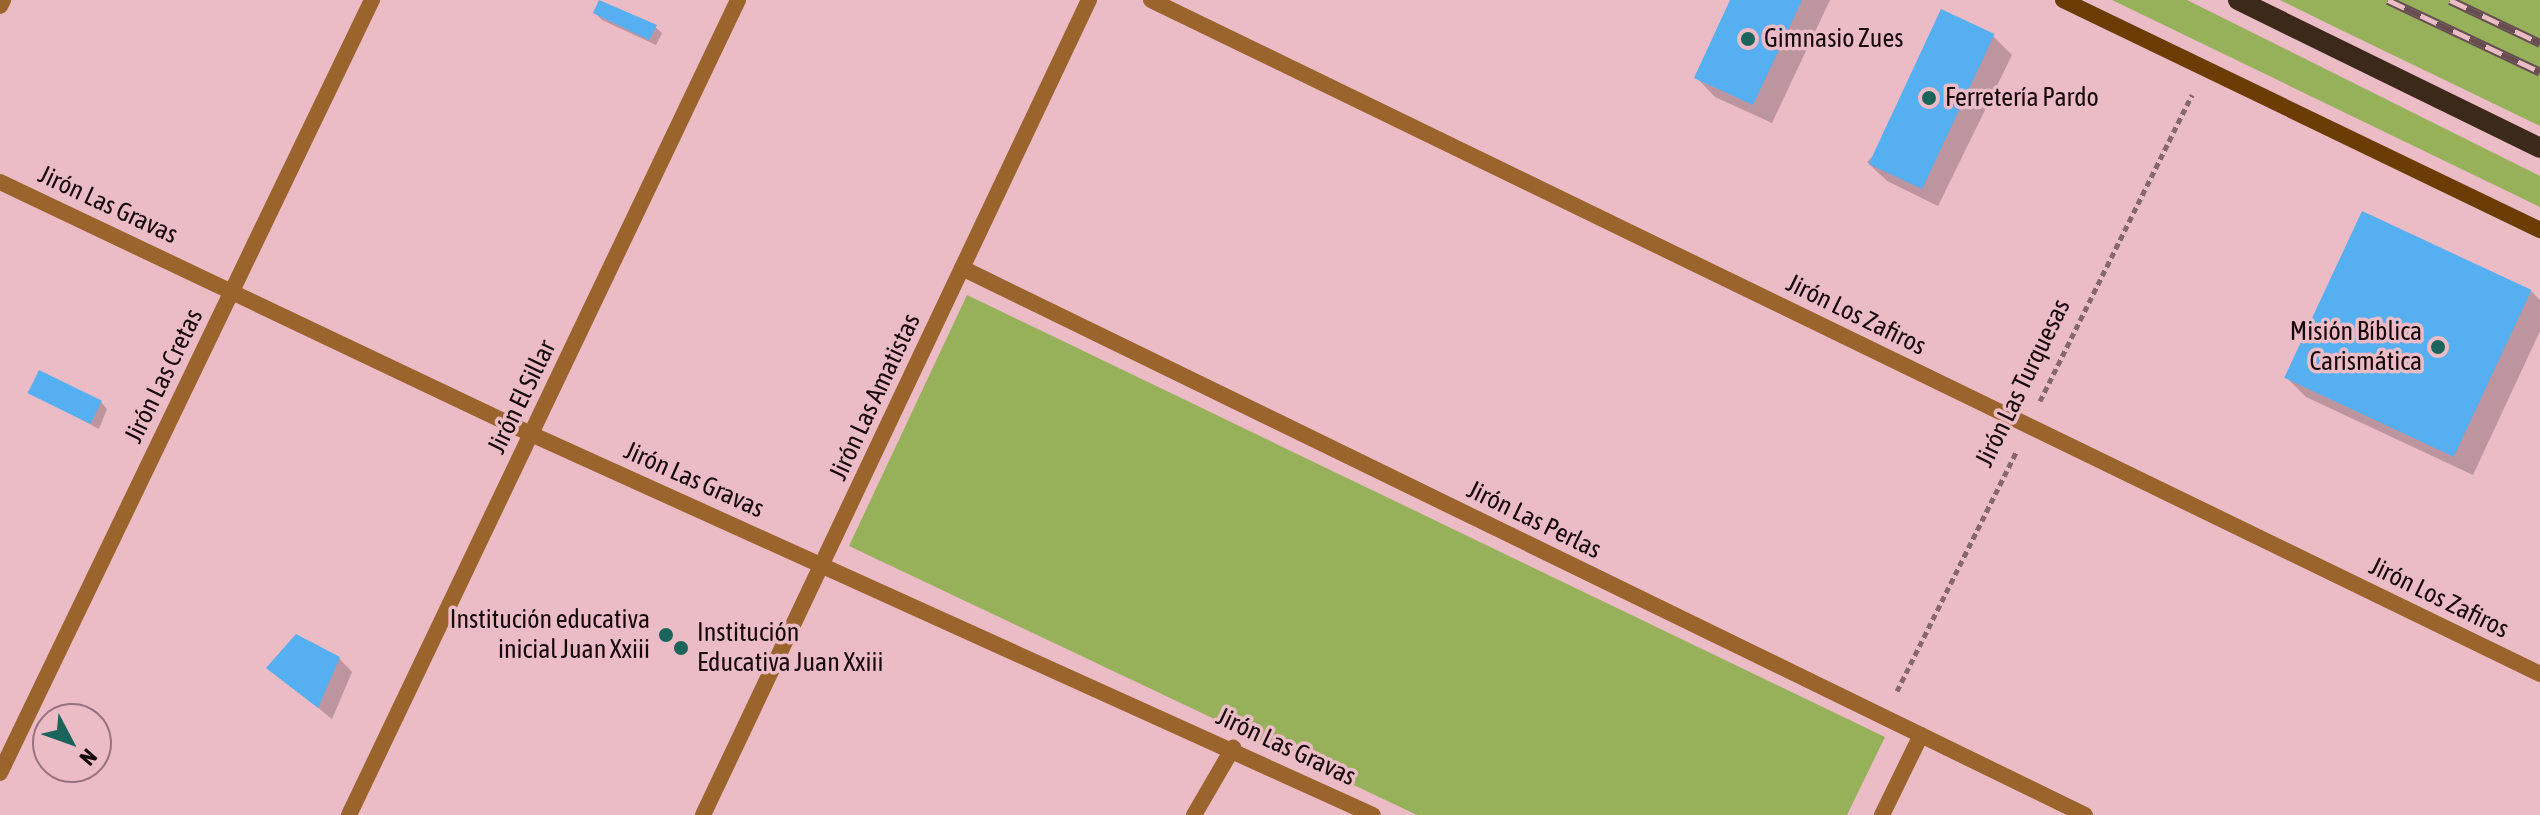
<!DOCTYPE html>
<meta charset="utf-8">
<style>
body{margin:0}
#map{position:relative;width:2540px;height:815px;overflow:hidden;background:#ebbbc6;font-family:"Asap Condensed",sans-serif}
div>[style]{position:absolute}
.green>*{inset:0;background:#97b15b}
.shadow>*{inset:0;background:#0003}
.building>*{inset:0;background:#55aff1;transform-origin:0 0}
.path>*{height:5px;margin-top:-2.5px;transform-origin:0;background:repeating-linear-gradient(90deg,#87676e 0 6px,transparent 0 10px)}
.street>*{height:16px;margin:-8px;padding:0 8px;transform-origin:8px;border-radius:8px;background:#9b642d}
.secondary>*{height:16px;margin:-8px;padding:0 8px;transform-origin:8px;border-radius:8px;background:#6b3d04}
.primary>*{height:20px;margin:-10px;padding:0 10px;transform-origin:10px;border-radius:10px;background:#3b2919}
.rail>*{height:9px;margin-top:-4.5px;transform-origin:0;background:repeating-linear-gradient(90deg,#ebbbc6 0 18px,#684c53 0 36px);box-sizing:border-box;border-block:2px solid #684c53}
.dots>*{width:22px;height:22px;translate:-50% -50%;box-sizing:border-box;border:4px solid #ebbbc6;border-radius:50%}
span{translate:-50% -50%;white-space:nowrap;text-align:center;line-height:1.15;-webkit-text-stroke:7px #ebbbc6;paint-order:stroke}
.poi-label{font-size:26px;color:#17080c}
.left{translate:0 -50%;text-align:left}
.right{translate:-100% -50%;text-align:right}
.street-label{font-size:26px;color:#17080c}
.north{position:absolute;left:32px;top:703px;width:80px;height:80px;box-sizing:border-box;background:#ebbbc6;border:2px solid #96737c;border-radius:50%;rotate:131deg;font-size:22px;font-weight:700;line-height:32px;text-align:center;color:#17080c}
.north::after{content:'';display:block;margin:auto;width:28px;height:36px;background:#1a645b;clip-path:polygon(50% 0,100% 100%,50% 72%,0 100%)}
</style>
<div id="map">
<div class="green">
<i style="clip-path:polygon(2112px 0,2187px 0,2540px 176px,2540px 207px)"></i>
<i style="clip-path:polygon(2280px 0,2540px 0,2540px 126px,2339px 29px)"></i>
<i style="clip-path:polygon(967px 295px,1885px 737px,1847px 815px,1417px 815px,849px 546px)"></i>
</div>
<div class="shadow">
<i style="clip-path:polygon(1732px 0,1830px 0,1772px 123px,1715px 97px,1696px 77px)"></i>
<i style="clip-path:polygon(601px 1px,655px 27px,662px 33px,656px 45px,602px 20px,595px 13px)"></i>
<i style="clip-path:polygon(1993px 36px,2012px 55px,1938px 206px,1887px 181px,1867px 162px)"></i>
<i style="clip-path:polygon(2531px 291px,2540px 300px,2540px 331px,2473px 475px,2306px 397px,2286px 377px)"></i>
<i style="clip-path:polygon(27px 391px,101px 402px,107px 409px,99px 429px)"></i>
<i style="clip-path:polygon(339px 658px,352px 672px,332px 719px,269px 668px)"></i>
</div>
<div class="building">
<i style="clip-path:polygon(599px 0,657px 25px,649px 40px,593px 13px)"></i>
<i style="clip-path:polygon(1730px 0,1802px 0,1753px 105px,1694px 78px)"></i>
<i style="left:1941px;top:9px;width:59px;height:171px;rotate:25deg"></i>
<i style="left:2362px;top:211px;width:187px;height:184px;rotate:25deg"></i>
<i style="left:39px;top:370px;width:70px;height:26px;rotate:26deg"></i>
<i style="clip-path:polygon(296px 634px,340px 657px,318px 708px,266px 668px)"></i>
</div>
<div class="path">
<i style="left:2040px;top:401px;width:342px;rotate:-63.6deg"></i>
<i style="left:1897px;top:691px;width:269px;rotate:-63.5deg"></i>
</div>
<div class="street">
<i style="left:1151px;top:0;width:1544px;rotate:25.88deg"></i>
<i style="left:0;top:6px;width:7px;rotate:-63deg"></i>
<i style="left:0;top:182px;width:588px;rotate:25.39deg"></i>
<i style="left:531px;top:434px;width:924px;rotate:24.35deg"></i>
<i style="left:962px;top:268px;width:1249px;rotate:25.97deg"></i>
<i style="left:0;top:773px;width:858px;rotate:-64.3deg"></i>
<i style="left:349px;top:815px;width:903px;rotate:-64.48deg"></i>
<i style="left:703px;top:815px;width:902px;rotate:-64.66deg"></i>
<i style="left:1194px;top:815px;width:78px;rotate:-59.8deg"></i>
<i style="left:1882px;top:815px;width:89px;rotate:-64deg"></i>
</div>
<div class="secondary">
<i style="left:2063px;top:0;width:530px;rotate:25.74deg"></i>
</div>
<div class="primary">
<i style="left:2238px;top:0;width:336px;rotate:26.1deg"></i>
</div>
<div class="rail">
<i style="left:2388px;top:0;width:168px;rotate:25.3deg"></i>
<i style="left:2450px;top:0;width:100px;rotate:25.5deg"></i>
</div>
<div class="dots">
<i style="left:1748px;top:39px;background:#1a645b"></i>
<i style="left:1929px;top:98px;background:#1a645b"></i>
<i style="left:2438px;top:347px;background:#1a645b"></i>
<i style="left:666px;top:635px;background:#1a645b"></i>
<i style="left:681px;top:648px;background:#1a645b"></i>
</div>
<div class="poi-label">
<span class="left" style="left:1764px;top:39px">Gimnasio Zues</span>
<span class="left" style="left:1945px;top:98px">Ferretería Pardo</span>
<span class="right" style="left:2422px;top:347px">Misión Bíblica<br>Carismática</span>
<span class="right" style="left:650px;top:635px">Institución educativa<br>inicial Juan Xxiii</span>
<span class="left" style="left:697px;top:648px">Institución<br>Educativa Juan Xxiii</span>
</div>
<div class="street-label">
<span style="left:108px;top:205px;rotate:25deg">Jirón Las Gravas</span>
<span style="left:1856px;top:315px;rotate:26deg">Jirón Los Zafiros</span>
<span style="left:164px;top:376px;rotate:-64deg">Jirón Las Cretas</span>
<span style="left:2023px;top:383px;rotate:-64deg">Jirón Las Turquesas</span>
<span style="left:522px;top:397px;rotate:-64deg">Jirón El Sillar</span>
<span style="left:875px;top:397px;rotate:-65deg">Jirón Las Amatistas</span>
<span style="left:694px;top:480px;rotate:24deg">Jirón Las Gravas</span>
<span style="left:1534px;top:520px;rotate:26deg">Jirón Las Perlas</span>
<span style="left:2439px;top:598px;rotate:26deg">Jirón Los Zafiros</span>
<span style="left:1286px;top:747px;rotate:25deg">Jirón Las Gravas</span>
</div>
<div class="north">N</div>
</div>
